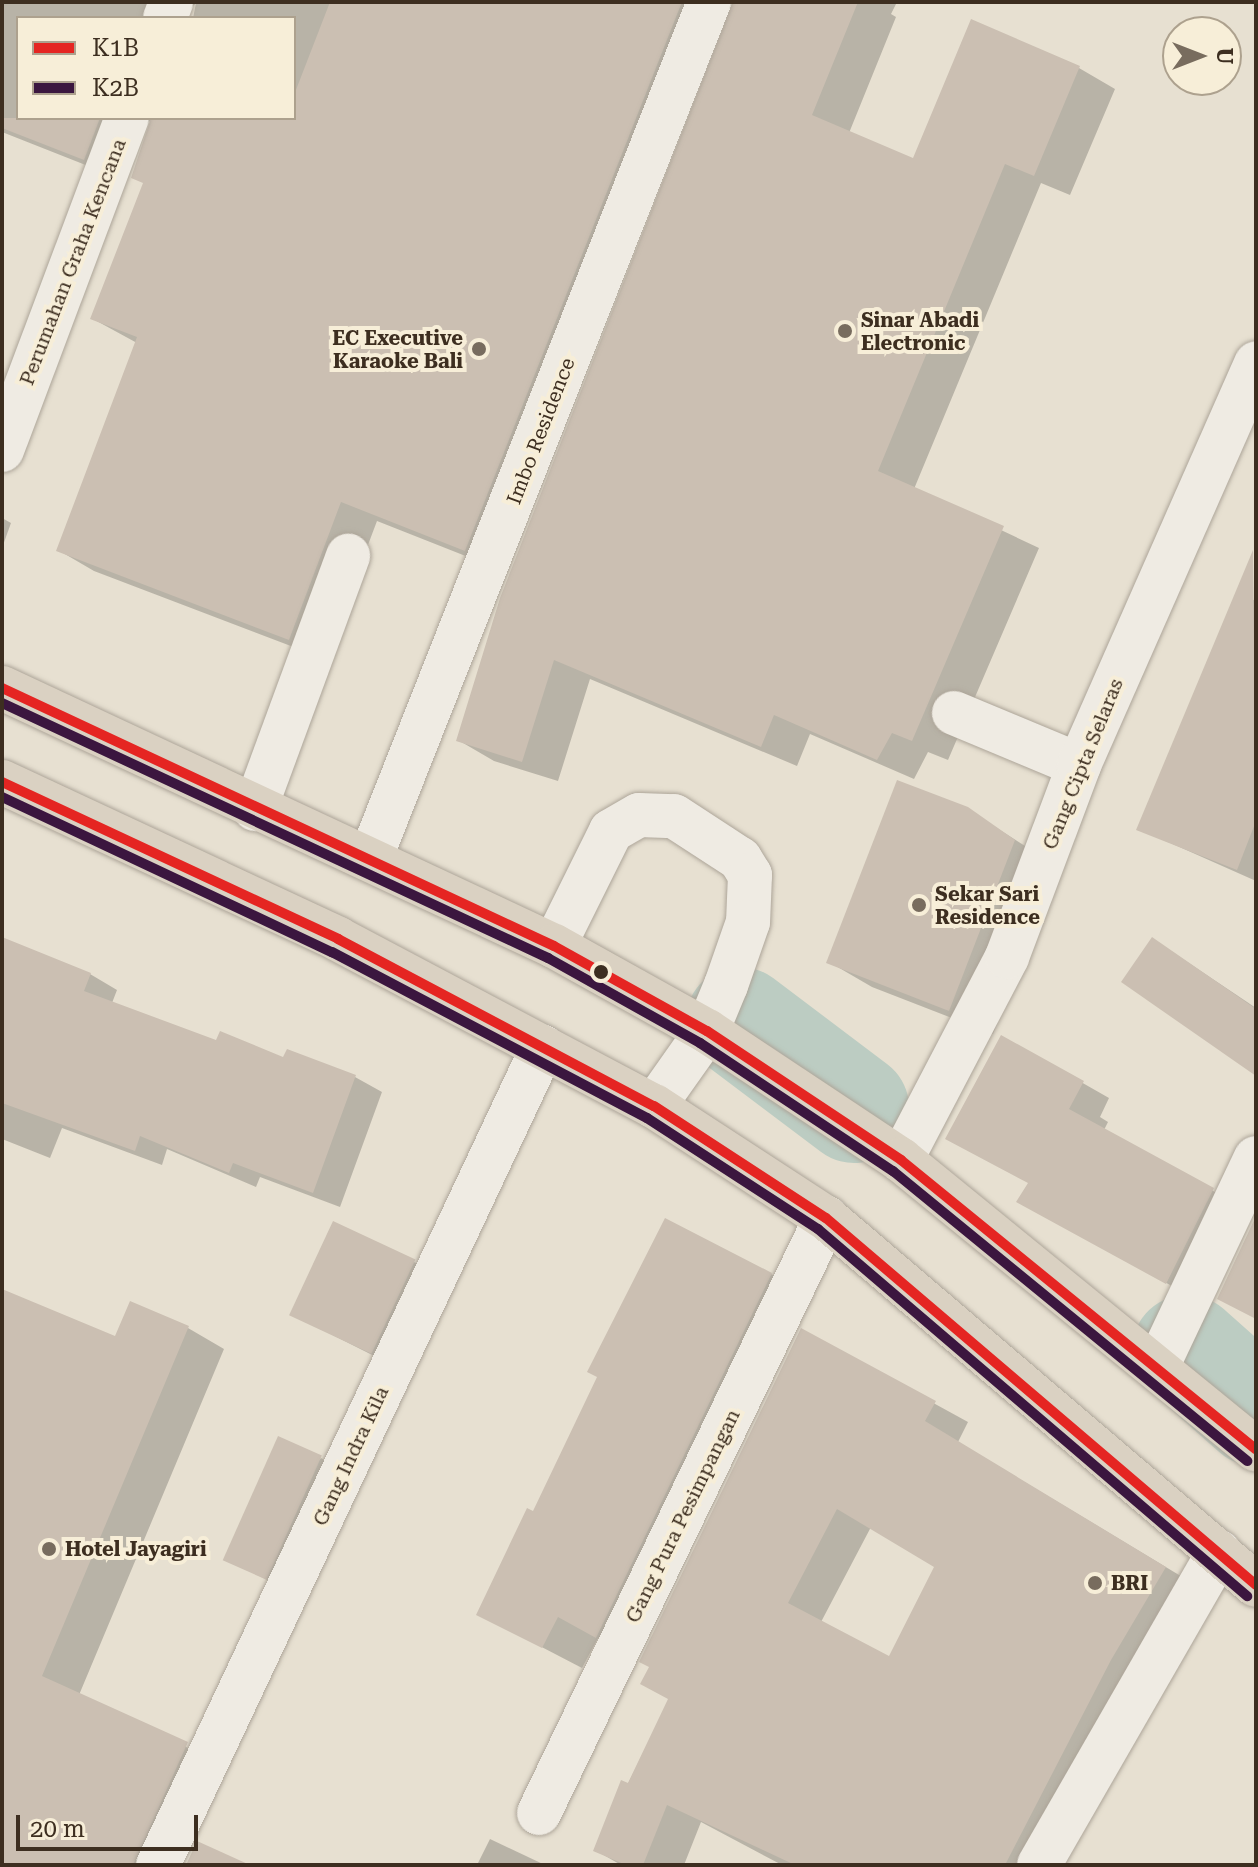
<!DOCTYPE html>
<style>
body{margin:0}
#map{position:relative;width:1258px;height:1867px;overflow:hidden;background:#e7e0d1;font-family:"Roboto Serif",serif}
div>[style]{position:absolute}
.shadow>*{inset:0;background:#0003}
.river>*{height:110px;margin:-55px;padding:0 55px;transform-origin:55px;border-radius:55px;background:#bcccc2}
.building>*{inset:0;background:#cbbfb2;transform-origin:0 0}
.roads{filter:drop-shadow(0 0 2px #ada599) drop-shadow(0 0 2px #ada599)}
.minor>*{height:44px;margin:-22px;padding:0 22px;transform-origin:22px;border-radius:22px;background:#efebe3}
.highway>*{height:44px;margin:-22px;padding:0 22px;transform-origin:22px;border-radius:22px;background:#dad1c2}
.bus-1>*{height:10px;margin:-5px;padding:0 5px;transform-origin:5px;border-radius:5px;background:#e52522}
.bus-2>*{height:10px;margin:-5px;padding:0 5px;transform-origin:5px;border-radius:5px;background:#3b163f}
.dots>*{width:22px;height:22px;translate:-50% -50%;box-sizing:border-box;border:4px solid #f7eed8;border-radius:50%}
span{translate:-50% -50%;white-space:nowrap;text-align:center;line-height:1.15;-webkit-text-stroke:8px #f7eed8;paint-order:stroke}
.street-label{font-size:20px;color:#3d2e20}
.poi-label{font-size:20px;color:#3d2e20;font-weight:700}
.left{translate:0 -50%;text-align:left}
.right{translate:-100% -50%;text-align:right}
.frame{position:absolute;inset:0;border:4px solid #3d2e20;pointer-events:none}
.legend{position:absolute;left:16px;top:16px;width:280px;height:104px;box-sizing:border-box;background:#f7eed8;border:2px solid #ada18e;margin:0;padding:10px 14px;list-style:none;font-size:24px;color:#3d2e20}
.legend li{display:flex;align-items:center;gap:16px;height:40px}
.legend b{width:40px;border:2px solid #ada18e}
.north{position:absolute;left:1162px;top:16px;width:80px;height:80px;box-sizing:border-box;background:#f7eed8;border:2px solid #ada18e;border-radius:50%;rotate:90deg;font-size:22px;font-weight:700;line-height:32px;text-align:center;color:#3d2e20}
.north::after{content:'';display:block;margin:auto;width:28px;height:36px;background:#786c5e;clip-path:polygon(50% 0,100% 100%,50% 72%,0 100%)}
.scale{position:absolute;left:16px;top:1815px;width:182px;height:36px;box-sizing:border-box;border:4px solid #3d2e20;border-top:0;padding-left:10px;font-size:24px;line-height:28px;white-space:nowrap;color:#3d2e20;-webkit-text-stroke:6px #f7eed8;paint-order:stroke}
</style>
<div id="map">
<div class="shadow">
<i style="clip-path:polygon(evenodd,2px 2px,730px 2px,501px 570px,377px 521px,325px 659px,94px 571px,58px 550px,137px 343px,93px 319px,145px 184px,151px 120px,140px 129px,121px 179px,2px 132px,2px 2px,196px 3px,193px 18px,294px 18px,294px 118px,18px 118px,18px 18px,182px 18px,196px 3px)"></i>
<i style="clip-path:polygon(733px 2px,897px 2px,891px 14px,896px 17px,849px 133px,914px 160px,1079px 68px,1115px 89px,1070px 195px,1041px 183px,914px 489px,1039px 548px,948px 760px,928px 752px,914px 779px,810px 734px,797px 766px,590px 679px,558px 781px,494px 761px,458px 740px)"></i>
<i style="clip-path:polygon(2px 518px,11px 523px,2px 548px)"></i>
<i style="clip-path:polygon(1238px 594px,1256px 601px,1256px 881px,1139px 829px)"></i>
<i style="clip-path:polygon(967px 809px,1058px 867px,993px 1034px,872px 987px,829px 962px)"></i>
<i style="clip-path:polygon(1153px 939px,1256px 1008px,1256px 1071px)"></i>
<i style="clip-path:polygon(2px 951px,90px 974px,117px 990px,112px 1003px,217px 1042px,355px 1077px,382px 1092px,340px 1207px,260px 1177px,256px 1187px,167px 1149px,162px 1165px,62px 1128px,50px 1158px,2px 1139px)"></i>
<i style="clip-path:polygon(1002px 1037px,1109px 1098px,1100px 1117px,1108px 1122px,1104px 1130px,1249px 1211px,1203px 1303px,1055px 1222px,1030px 1183px)"></i>
<i style="clip-path:polygon(414px 1262px,439px 1277px,396px 1367px,291px 1314px)"></i>
<i style="clip-path:polygon(771px 1274px,810px 1297px,635px 1658px,598px 1638px,582px 1668px,478px 1614px)"></i>
<i style="clip-path:polygon(2px 1291px,116px 1339px,188px 1328px,224px 1349px,79px 1695px,223px 1765px,176px 1865px,2px 1865px)"></i>
<i style="clip-path:polygon(evenodd,802px 1331px,968px 1422px,958px 1442px,1199px 1587px,1048px 1865px,782px 1865px,701px 1822px,684px 1865px,621px 1865px,595px 1850px,670px 1699px,802px 1331px,871px 1527px,937px 1567px,890px 1658px,821px 1622px,871px 1527px)"></i>
<i style="clip-path:polygon(321px 1458px,346px 1473px,291px 1592px,226px 1559px)"></i>
<i style="clip-path:polygon(490px 1839px,545px 1865px,477px 1865px)"></i>
</div>
<div class="river">
<i style="left:740px;top:1022px;width:143px;rotate:37deg"></i>
<i style="left:1187px;top:1350px;width:92px;rotate:41.5deg"></i>
</div>
<div class="building">
<i style="clip-path:polygon(330px 2px,682px 2px,465px 551px,341px 502px,289px 640px,56px 551px,137px 337px,90px 319px,143px 183px,131px 178px,151px 118px,294px 118px,294px 95px)"></i>
<i style="clip-path:polygon(733px 2px,858px 2px,812px 115px,913px 158px,971px 19px,1080px 66px,1034px 176px,1005px 164px,878px 471px,1004px 526px,912px 741px,892px 733px,877px 760px,774px 715px,761px 747px,554px 660px,522px 762px,456px 741px,500px 598px)"></i>
<i style="clip-path:polygon(2px 118px,100px 118px,84px 160px,2px 128px)"></i>
<i style="clip-path:polygon(1253px 550px,1256px 821px,1237px 870px,1136px 830px)"></i>
<i style="clip-path:polygon(897px 780px,968px 807px,1015px 840px,949px 1011px,826px 963px)"></i>
<i style="clip-path:polygon(2px 937px,91px 973px,84px 991px,216px 1040px,220px 1031px,283px 1057px,287px 1049px,356px 1075px,313px 1193px,233px 1163px,229px 1173px,140px 1136px,135px 1151px,2px 1103px)"></i>
<i style="clip-path:polygon(1152px 937px,1256px 1009px,1256px 1076px,1121px 982px)"></i>
<i style="clip-path:polygon(1001px 1035px,1084px 1081px,1069px 1109px,1214px 1188px,1166px 1284px,1016px 1202px,1028px 1183px,945px 1139px)"></i>
<i style="clip-path:polygon(1256px 1216px,1256px 1319px,1217px 1299px)"></i>
<i style="clip-path:polygon(665px 1218px,772px 1273px,596px 1638px,558px 1617px,542px 1648px,476px 1615px,527px 1508px,533px 1511px,597px 1377px,587px 1372px)"></i>
<i style="left:333px;top:1221px;width:91px;height:104px;rotate:25deg"></i>
<i style="clip-path:polygon(2px 1289px,115px 1336px,130px 1301px,189px 1326px,42px 1676px,188px 1742px,133px 1865px,2px 1865px)"></i>
<i style="clip-path:polygon(evenodd,801px 1328px,936px 1401px,925px 1421px,1166px 1567px,1111px 1660px,1005px 1865px,795px 1865px,667px 1805px,643px 1865px,626px 1865px,593px 1851px,621px 1780px,628px 1783px,668px 1699px,640px 1684px,649px 1667px,639px 1662px,801px 1328px,837px 1509px,934px 1567px,889px 1656px,788px 1603px,837px 1509px)"></i>
<i style="left:278px;top:1436px;width:48px;height:136px;rotate:24deg"></i>
<i style="clip-path:polygon(197px 1841px,250px 1865px,186px 1865px)"></i>
</div>
<div class="roads">
<div class="minor">
<i style="left:165px;top:18px;width:17px;rotate:-69deg"></i>
<i style="left:2px;top:450px;width:355px;rotate:-69.4deg"></i>
<i style="left:954px;top:713px;width:135px;rotate:22.6deg"></i>
<i style="left:255px;top:809px;width:270px;rotate:-69.8deg"></i>
<i style="left:370px;top:859px;width:922px;rotate:-68.42deg"></i>
<i style="left:554px;top:946px;width:128px;rotate:-63.6deg"></i>
<i style="left:611px;top:831px;width:32px;rotate:-30deg"></i>
<i style="left:639px;top:815px;width:35px;rotate:2deg"></i>
<i style="left:674px;top:816px;width:79px;rotate:33.1deg"></i>
<i style="left:740px;top:859px;width:19px;rotate:58deg"></i>
<i style="left:750px;top:875px;width:47px;rotate:92.4deg"></i>
<i style="left:748px;top:922px;width:67px;rotate:109.2deg"></i>
<i style="left:726px;top:985px;width:50px;rotate:112.4deg"></i>
<i style="left:707px;top:1031px;width:92px;rotate:125.2deg"></i>
<i style="left:901px;top:1160px;width:229px;rotate:-62.4deg"></i>
<i style="left:1007px;top:957px;width:205px;rotate:-69.4deg"></i>
<i style="left:1079px;top:765px;width:439px;rotate:-66.2deg"></i>
<i style="left:1157px;top:1367px;width:231px;rotate:-64.7deg"></i>
<i style="left:539px;top:1813px;width:661px;rotate:-64.25deg"></i>
<i style="left:158px;top:1865px;width:904px;rotate:-64.8deg"></i>
<i style="left:1039px;top:1865px;width:361px;rotate:-60.1deg"></i>
</div>
<div class="highway">
<i style="left:2px;top:688px;width:609px;rotate:25.05deg"></i>
<i style="left:554px;top:946px;width:175px;rotate:29.1deg"></i>
<i style="left:707px;top:1031px;width:233px;rotate:33.6deg"></i>
<i style="left:901px;top:1160px;width:458px;rotate:39.2deg"></i>
<i style="left:2px;top:782px;width:371px;rotate:25deg"></i>
<i style="left:338px;top:939px;width:357px;rotate:27.9deg"></i>
<i style="left:654px;top:1106px;width:205px;rotate:33.1deg"></i>
<i style="left:826px;top:1218px;width:565px;rotate:40.48deg"></i>
</div>
</div>
<div class="bus-1">
<i style="left:2px;top:688px;width:609px;rotate:25.05deg"></i>
<i style="left:554px;top:946px;width:175px;rotate:29.1deg"></i>
<i style="left:707px;top:1031px;width:233px;rotate:33.6deg"></i>
<i style="left:901px;top:1160px;width:458px;rotate:39.2deg"></i>
<i style="left:2px;top:782px;width:371px;rotate:25deg"></i>
<i style="left:338px;top:939px;width:357px;rotate:27.9deg"></i>
<i style="left:654px;top:1106px;width:205px;rotate:33.1deg"></i>
<i style="left:826px;top:1218px;width:565px;rotate:40.48deg"></i>
</div>
<div class="bus-2">
<i style="left:2px;top:703px;width:603px;rotate:25.03deg"></i>
<i style="left:548px;top:958px;width:174px;rotate:29.2deg"></i>
<i style="left:700px;top:1043px;width:232px;rotate:33.6deg"></i>
<i style="left:893px;top:1171px;width:458px;rotate:39.3deg"></i>
<i style="left:2px;top:797px;width:365px;rotate:25.2deg"></i>
<i style="left:332px;top:952px;width:356px;rotate:27.8deg"></i>
<i style="left:647px;top:1118px;width:204px;rotate:33deg"></i>
<i style="left:818px;top:1229px;width:565px;rotate:40.55deg"></i>
</div>
<div class="dots">
<i style="left:845px;top:331px;background:#786c5e"></i>
<i style="left:479px;top:349px;background:#786c5e"></i>
<i style="left:919px;top:905px;background:#786c5e"></i>
<i style="left:601px;top:972px;background:#3d2e20"></i>
<i style="left:49px;top:1549px;background:#786c5e"></i>
<i style="left:1095px;top:1583px;background:#786c5e"></i>
</div>
<div class="street-label">
<span style="left:73px;top:262px;rotate:-69deg">Perumahan Graha Kencana</span>
<span style="left:541px;top:431px;rotate:-69deg">Imbo Residence</span>
<span style="left:1083px;top:764px;rotate:-68deg">Gang Cipta Selaras</span>
<span style="left:351px;top:1456px;rotate:-65deg">Gang Indra Kila</span>
<span style="left:683px;top:1516px;rotate:-64deg">Gang Pura Pesimpangan</span>
</div>
<div class="poi-label">
<span class="left" style="left:861px;top:332px">Sinar Abadi<br>Electronic</span>
<span class="right" style="left:463px;top:350px">EC Executive<br>Karaoke Bali</span>
<span class="left" style="left:935px;top:906px">Sekar Sari<br>Residence</span>
<span class="left" style="left:65px;top:1549px">Hotel Jayagiri</span>
<span class="left" style="left:1111px;top:1583px">BRI</span>
</div>
<div class="frame"></div>
<ul class="legend">
<li><b style="height:10px;background:#e52522"></b>K1B</li>
<li><b style="height:10px;background:#3b163f"></b>K2B</li>
</ul>
<div class="north">U</div>
<div class="scale">20 m</div>
</div>
